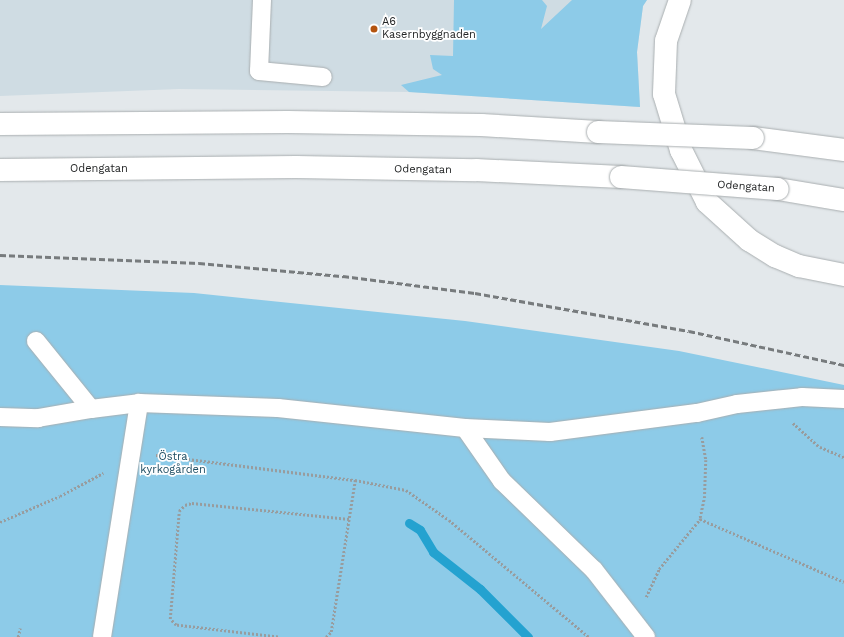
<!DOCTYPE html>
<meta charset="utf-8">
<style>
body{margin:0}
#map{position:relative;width:844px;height:637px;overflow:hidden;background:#e3e8eb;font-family:"Work Sans",sans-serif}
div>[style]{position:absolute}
.built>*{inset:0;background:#cfdce3}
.green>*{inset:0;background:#8dcbe8}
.stream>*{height:9px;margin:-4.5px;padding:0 4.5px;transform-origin:4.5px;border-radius:4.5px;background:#24a2d0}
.path>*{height:2.5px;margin-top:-1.25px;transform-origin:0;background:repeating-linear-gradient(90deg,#989c9e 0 2px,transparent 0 4px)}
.roads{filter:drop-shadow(0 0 1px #a9aeb0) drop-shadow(0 0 1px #a9aeb0)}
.service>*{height:18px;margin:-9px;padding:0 9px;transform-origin:9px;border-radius:9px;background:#fff}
.tertiary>*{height:22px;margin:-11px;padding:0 11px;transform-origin:11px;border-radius:11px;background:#fff}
.secondary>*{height:22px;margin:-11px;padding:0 11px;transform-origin:11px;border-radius:11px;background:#fff}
.rail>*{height:3px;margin-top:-1.5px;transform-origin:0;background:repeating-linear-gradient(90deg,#777b7d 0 6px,transparent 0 9px)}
.bridges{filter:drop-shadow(0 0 1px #a9aeb0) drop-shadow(0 0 1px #a9aeb0)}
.secondary-bridge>*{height:22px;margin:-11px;padding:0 11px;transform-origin:11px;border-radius:11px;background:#fff}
.dots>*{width:11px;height:11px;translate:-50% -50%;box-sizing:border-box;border:2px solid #fff;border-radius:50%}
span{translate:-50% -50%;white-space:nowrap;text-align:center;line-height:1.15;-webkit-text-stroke:3.5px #fff;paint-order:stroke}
.poi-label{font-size:11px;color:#232526}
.left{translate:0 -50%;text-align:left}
.street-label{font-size:11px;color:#232526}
.park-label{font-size:11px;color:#215065}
</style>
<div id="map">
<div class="built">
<i style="clip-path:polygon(0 0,647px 0,643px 6px,637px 52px,640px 107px,409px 92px,179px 89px,0 96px)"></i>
</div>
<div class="green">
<i style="clip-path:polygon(454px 0,542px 0,547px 6px,541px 29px,572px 0,647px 0,643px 6px,637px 52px,640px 107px,409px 92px,401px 85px,442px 75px,433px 69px,430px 55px,453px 56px)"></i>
<i style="clip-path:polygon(0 285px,194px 293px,465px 321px,679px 351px,844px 385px,844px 637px,0 637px)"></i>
</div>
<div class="stream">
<i style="left:409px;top:523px;width:13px;rotate:32deg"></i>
<i style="left:420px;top:530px;width:26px;rotate:59deg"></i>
<i style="left:433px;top:552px;width:60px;rotate:38.2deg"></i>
<i style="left:480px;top:589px;width:68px;rotate:45deg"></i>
</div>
<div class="path">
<i style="left:793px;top:423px;width:36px;rotate:42deg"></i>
<i style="left:820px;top:447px;width:26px;rotate:23deg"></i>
<i style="left:702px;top:437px;width:23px;rotate:80deg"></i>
<i style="left:706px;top:460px;width:36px;rotate:92deg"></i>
<i style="left:705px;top:496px;width:24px;rotate:102deg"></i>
<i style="left:700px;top:519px;width:157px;rotate:23.6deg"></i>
<i style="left:156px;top:455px;width:201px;rotate:7.2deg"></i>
<i style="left:355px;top:480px;width:52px;rotate:11.1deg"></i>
<i style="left:406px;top:490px;width:52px;rotate:34.9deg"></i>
<i style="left:449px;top:520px;width:182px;rotate:39.9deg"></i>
<i style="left:0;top:522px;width:65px;rotate:-23.4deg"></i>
<i style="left:60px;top:496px;width:49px;rotate:-28.1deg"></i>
<i style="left:646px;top:597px;width:31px;rotate:-65deg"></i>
<i style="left:659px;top:569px;width:65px;rotate:-50.6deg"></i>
<i style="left:18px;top:637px;width:9px;rotate:-77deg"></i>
<i style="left:278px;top:637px;width:103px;rotate:-173.3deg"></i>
<i style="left:176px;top:625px;width:8px;rotate:-135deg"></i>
<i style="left:170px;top:619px;width:108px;rotate:-85.2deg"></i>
<i style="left:179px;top:511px;width:8px;rotate:-45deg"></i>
<i style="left:185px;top:505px;width:7px;rotate:-16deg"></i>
<i style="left:192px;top:503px;width:158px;rotate:5.8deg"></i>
<i style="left:326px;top:637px;width:7px;rotate:-45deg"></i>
<i style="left:331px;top:632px;width:154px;rotate:-81deg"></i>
</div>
<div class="roads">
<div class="service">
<i style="left:262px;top:0;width:71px;rotate:92.4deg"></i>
<i style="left:259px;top:71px;width:64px;rotate:5.4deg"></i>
<i style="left:36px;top:341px;width:87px;rotate:51deg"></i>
<i style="left:91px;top:409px;width:48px;rotate:-7.1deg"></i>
<i style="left:139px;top:403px;width:139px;rotate:2.1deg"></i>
<i style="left:278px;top:408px;width:188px;rotate:6.1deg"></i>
<i style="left:465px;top:428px;width:85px;rotate:2.7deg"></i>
<i style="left:550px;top:432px;width:148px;rotate:-7.4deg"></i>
<i style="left:697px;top:413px;width:41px;rotate:-12.7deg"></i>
<i style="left:737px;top:404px;width:65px;rotate:-6.1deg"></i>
<i style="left:802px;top:397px;width:42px;rotate:2.7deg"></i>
<i style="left:0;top:417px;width:38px;rotate:2deg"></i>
<i style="left:38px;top:418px;width:54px;rotate:-9.6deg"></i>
<i style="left:465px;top:428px;width:65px;rotate:55.1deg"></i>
<i style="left:502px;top:481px;width:128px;rotate:44.1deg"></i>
<i style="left:594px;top:570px;width:85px;rotate:52.2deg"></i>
<i style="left:102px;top:637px;width:237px;rotate:-81deg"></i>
</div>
<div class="tertiary">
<i style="left:680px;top:0;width:43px;rotate:108.9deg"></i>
<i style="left:666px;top:41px;width:53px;rotate:92.2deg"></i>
<i style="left:664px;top:94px;width:59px;rotate:73.1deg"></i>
<i style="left:681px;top:150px;width:58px;rotate:63.4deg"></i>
<i style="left:707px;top:202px;width:57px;rotate:42.1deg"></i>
<i style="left:749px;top:240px;width:31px;rotate:32deg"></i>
<i style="left:775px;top:256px;width:26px;rotate:23deg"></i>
<i style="left:799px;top:266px;width:46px;rotate:11.3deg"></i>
</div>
<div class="secondary">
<i style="left:0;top:124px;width:288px;rotate:-0.4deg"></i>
<i style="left:288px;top:122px;width:193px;rotate:0.9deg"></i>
<i style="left:481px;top:125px;width:117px;rotate:3.4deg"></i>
<i style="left:753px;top:138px;width:92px;rotate:7.5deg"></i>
<i style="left:0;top:170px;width:296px;rotate:-0.6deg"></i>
<i style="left:296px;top:167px;width:180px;rotate:1deg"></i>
<i style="left:476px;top:170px;width:145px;rotate:2.8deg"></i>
<i style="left:778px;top:189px;width:67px;rotate:9.5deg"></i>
</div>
</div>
<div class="rail">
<i style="left:0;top:255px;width:199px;rotate:2.3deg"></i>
<i style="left:199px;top:263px;width:145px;rotate:5.2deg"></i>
<i style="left:343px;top:276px;width:133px;rotate:7.3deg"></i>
<i style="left:475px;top:293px;width:217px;rotate:10.1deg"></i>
<i style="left:689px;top:331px;width:159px;rotate:12.4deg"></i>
</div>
<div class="bridges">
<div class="secondary-bridge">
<i style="left:598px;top:132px;width:155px;rotate:2.2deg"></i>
<i style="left:621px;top:177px;width:157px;rotate:4.4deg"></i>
</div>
</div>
<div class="dots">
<i style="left:374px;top:29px;background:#b4540f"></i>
</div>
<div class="poi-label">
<span class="left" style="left:382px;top:29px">A6<br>Kasernbyggnaden</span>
</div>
<div class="street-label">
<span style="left:99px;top:169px">Odengatan</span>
<span style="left:423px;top:170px;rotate:1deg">Odengatan</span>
<span style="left:746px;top:187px;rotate:4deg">Odengatan</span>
</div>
<div class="park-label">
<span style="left:173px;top:464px">Östra<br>kyrkogården</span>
</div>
</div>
